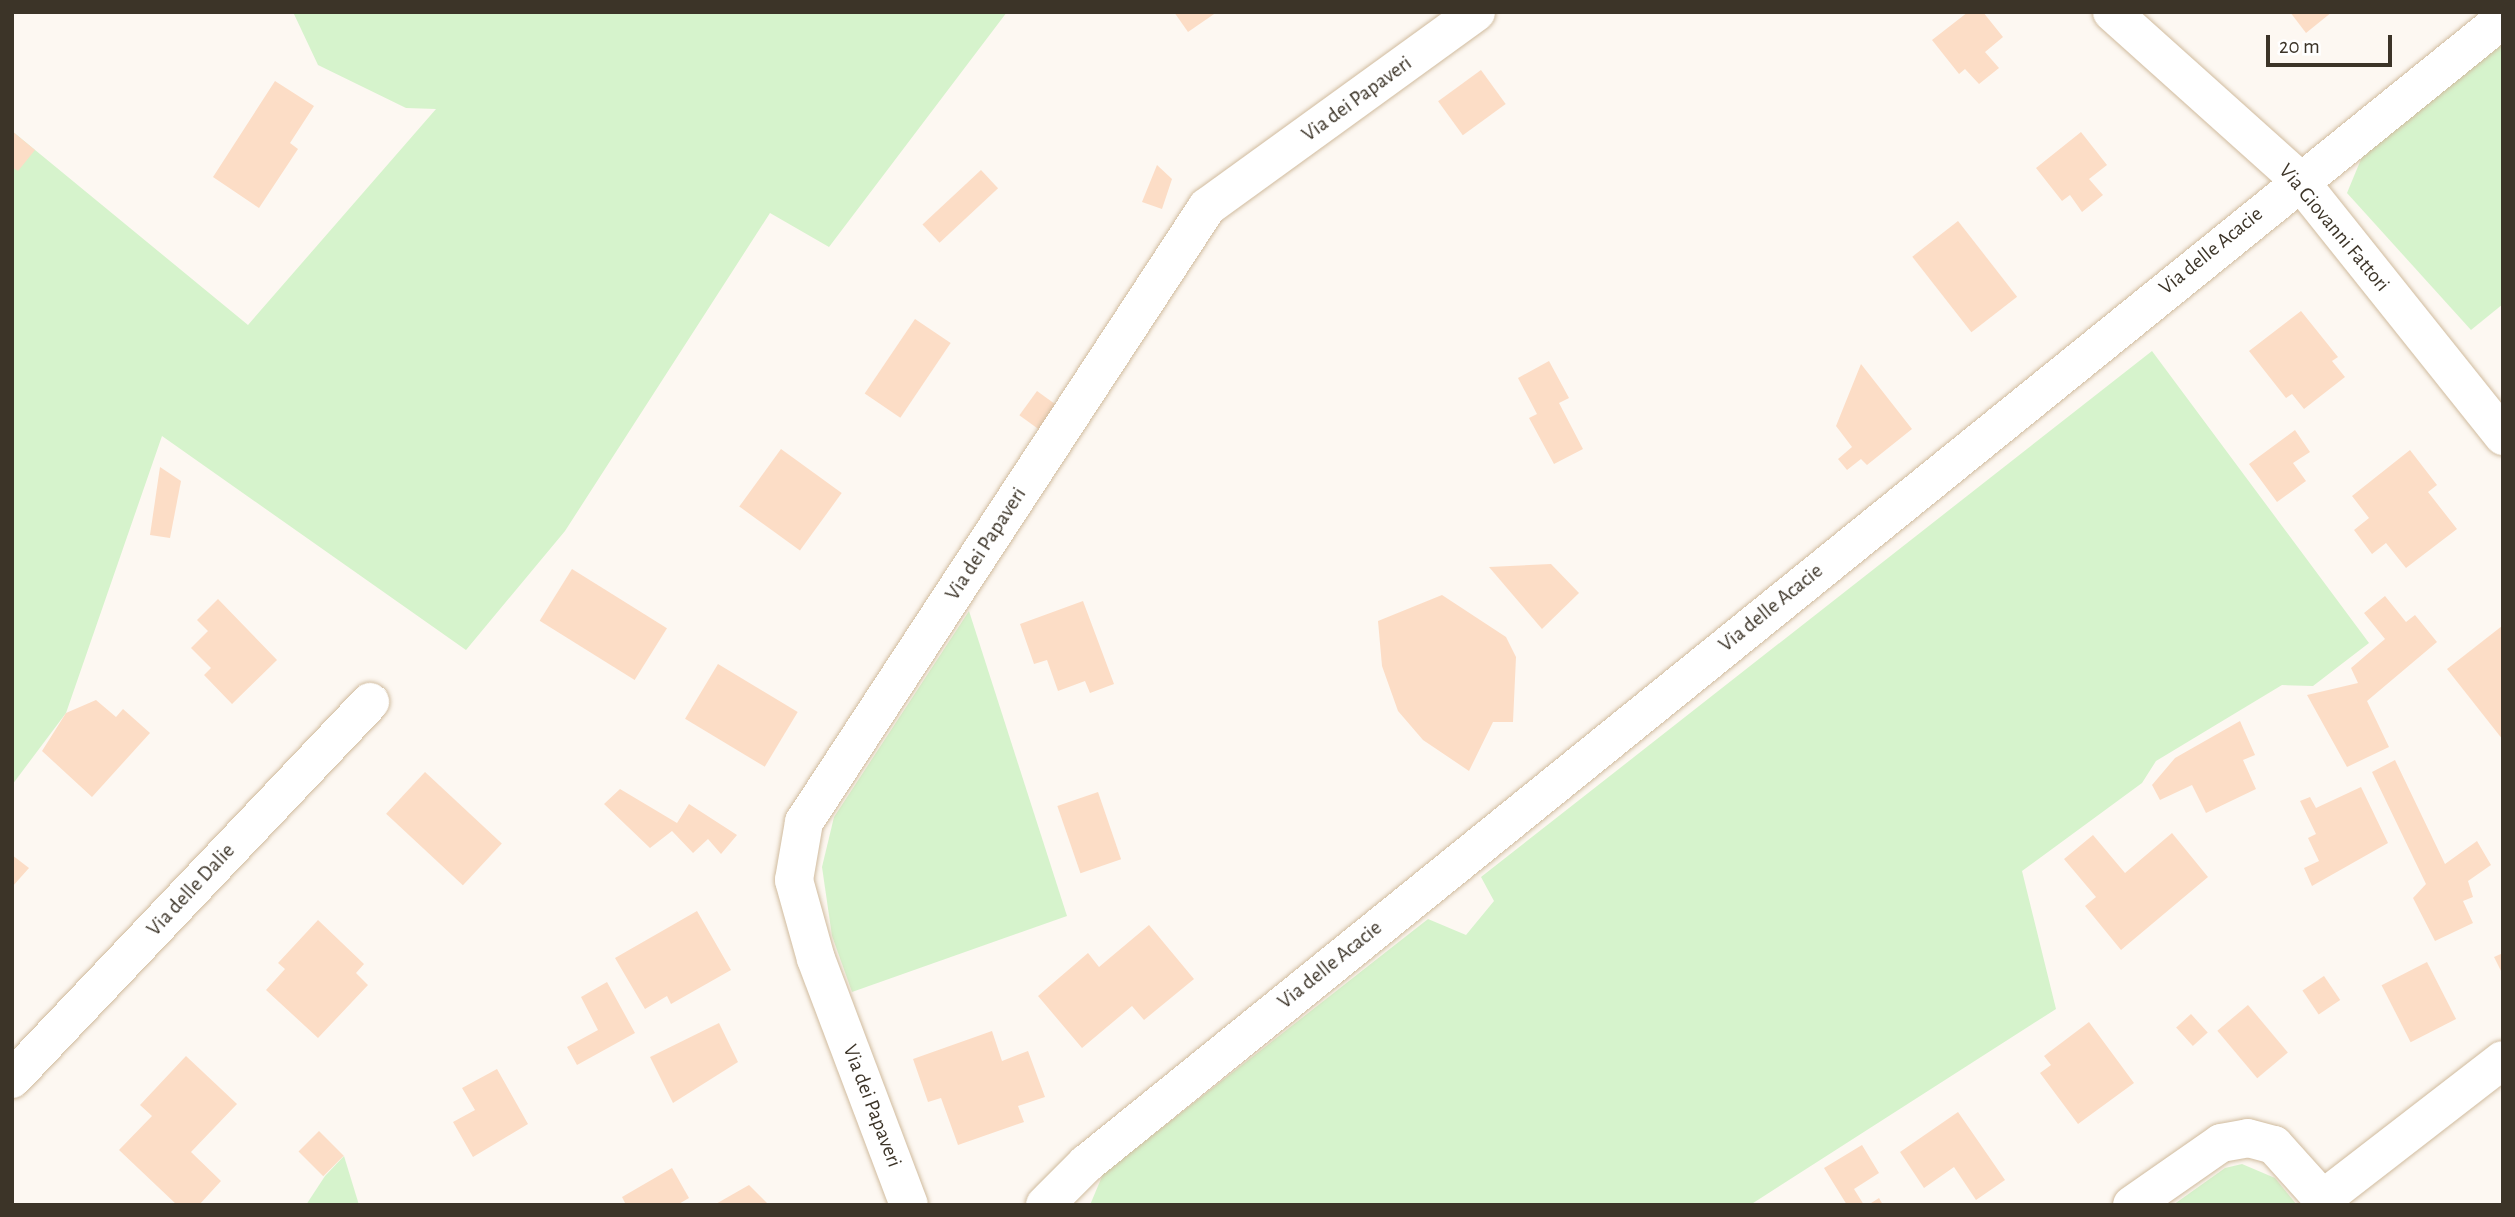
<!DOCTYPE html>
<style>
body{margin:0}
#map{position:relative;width:2515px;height:1217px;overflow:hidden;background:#fdf8f2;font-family:"Alegreya Sans",sans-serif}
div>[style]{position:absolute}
.green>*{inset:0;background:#d6f3cc}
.building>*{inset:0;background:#fcddc6;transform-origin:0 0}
.roads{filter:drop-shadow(0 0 2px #d0bb9e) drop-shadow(0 0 2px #d0bb9e)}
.minor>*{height:38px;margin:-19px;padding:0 19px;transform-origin:19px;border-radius:19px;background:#fff}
span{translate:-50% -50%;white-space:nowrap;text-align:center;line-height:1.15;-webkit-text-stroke:5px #fff;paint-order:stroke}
.street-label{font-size:21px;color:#3c3428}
.frame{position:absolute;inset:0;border:14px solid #3c3428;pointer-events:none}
.scale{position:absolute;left:2266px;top:35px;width:126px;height:32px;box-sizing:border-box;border:4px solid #3c3428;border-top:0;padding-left:9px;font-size:21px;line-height:24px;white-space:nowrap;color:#3c3428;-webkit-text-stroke:5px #fff;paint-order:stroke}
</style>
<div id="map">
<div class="green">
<i style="clip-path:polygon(293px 12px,1007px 12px,829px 247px,770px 213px,565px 531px,466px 650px,162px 436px,66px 713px,12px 785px,12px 131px,248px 325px,436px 109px,406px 108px,318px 65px)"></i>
<i style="clip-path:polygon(2503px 44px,2503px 304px,2471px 330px,2347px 193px,2364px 152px)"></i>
<i style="clip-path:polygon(2152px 351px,2369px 643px,2313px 686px,2282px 685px,2156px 761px,2142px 783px,2022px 871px,2056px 1009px,1750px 1205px,1090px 1205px,1103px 1174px,1428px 919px,1466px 935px,1494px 901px,1481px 877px)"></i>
<i style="clip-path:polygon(969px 611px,1067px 916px,852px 992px,832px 936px,822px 867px,834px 817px)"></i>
<i style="clip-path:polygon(344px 1156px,359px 1205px,306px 1205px,325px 1176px)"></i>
<i style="clip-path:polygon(2242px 1164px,2275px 1178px,2297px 1205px,2173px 1205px,2225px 1168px)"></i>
</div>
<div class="building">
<i style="clip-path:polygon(1174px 12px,1217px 12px,1188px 32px)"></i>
<i style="clip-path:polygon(1968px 12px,1983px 12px,2003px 37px,1985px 52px,1999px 68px,1979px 84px,1965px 69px,1959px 74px,1932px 40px)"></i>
<i style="clip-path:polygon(2290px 12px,2332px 12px,2306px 33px)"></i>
<i style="left:1481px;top:70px;width:42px;height:53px;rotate:54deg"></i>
<i style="clip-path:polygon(275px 81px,314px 106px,290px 143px,298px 149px,259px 208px,213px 177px)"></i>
<i style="clip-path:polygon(12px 131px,35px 150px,18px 171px,12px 167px)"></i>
<i style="clip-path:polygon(2081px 132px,2107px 165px,2089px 179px,2103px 195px,2082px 212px,2070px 195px,2062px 201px,2036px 168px)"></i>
<i style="clip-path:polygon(1157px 165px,1172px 179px,1162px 209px,1142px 202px)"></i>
<i style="left:981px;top:170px;width:25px;height:80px;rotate:47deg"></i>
<i style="left:1958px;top:221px;width:96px;height:58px;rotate:52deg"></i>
<i style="clip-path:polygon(2301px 311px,2338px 357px,2332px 361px,2345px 377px,2304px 409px,2292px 394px,2286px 398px,2249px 351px)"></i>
<i style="left:915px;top:319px;width:43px;height:90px;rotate:34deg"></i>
<i style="clip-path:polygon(1549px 361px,1569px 398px,1559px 403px,1583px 449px,1554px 464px,1529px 418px,1537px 414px,1518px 378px)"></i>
<i style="clip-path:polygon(1861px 364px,1912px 429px,1867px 465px,1861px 459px,1847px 470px,1838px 459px,1852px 447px,1836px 426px)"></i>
<i style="left:1037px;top:391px;width:26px;height:30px;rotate:36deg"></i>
<i style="clip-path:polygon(2295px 430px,2310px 452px,2293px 463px,2306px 481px,2277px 502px,2249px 464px)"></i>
<i style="left:781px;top:449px;width:75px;height:71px;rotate:36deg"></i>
<i style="clip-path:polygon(2410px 450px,2437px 485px,2428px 492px,2457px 529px,2406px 568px,2386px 543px,2372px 554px,2354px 530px,2369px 518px,2352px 496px)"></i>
<i style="clip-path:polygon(160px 467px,181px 481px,170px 538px,150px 535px)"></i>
<i style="clip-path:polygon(1551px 564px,1579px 593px,1542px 629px,1489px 567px)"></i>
<i style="left:572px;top:569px;width:112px;height:61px;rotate:32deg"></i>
<i style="clip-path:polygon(1442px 595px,1506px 637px,1516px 657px,1513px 722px,1493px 722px,1469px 771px,1423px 740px,1398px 711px,1382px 666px,1378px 621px)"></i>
<i style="clip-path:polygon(2385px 596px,2406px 622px,2415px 615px,2437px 642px,2367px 701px,2389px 747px,2347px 767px,2307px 695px,2358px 683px,2351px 668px,2385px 639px,2364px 613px)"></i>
<i style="clip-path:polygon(218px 599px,277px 660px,232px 704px,204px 675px,211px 668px,191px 648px,208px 631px,197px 620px)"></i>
<i style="clip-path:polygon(1083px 601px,1114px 684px,1090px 693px,1085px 681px,1058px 691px,1047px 660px,1034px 664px,1020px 624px)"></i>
<i style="clip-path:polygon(2502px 626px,2503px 627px,2503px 740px,2447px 669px)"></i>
<i style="left:718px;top:664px;width:93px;height:64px;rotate:31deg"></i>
<i style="clip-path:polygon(96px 700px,116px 717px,123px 709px,150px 733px,92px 797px,42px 751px,66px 713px)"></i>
<i style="clip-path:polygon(2240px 721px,2255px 755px,2243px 760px,2256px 789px,2206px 813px,2192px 785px,2160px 800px,2152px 785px,2175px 758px)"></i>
<i style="clip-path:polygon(2395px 760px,2445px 864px,2477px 841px,2491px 865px,2468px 881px,2473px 897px,2463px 901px,2473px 923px,2435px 941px,2413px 898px,2426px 884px,2372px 772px)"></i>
<i style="left:425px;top:772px;width:105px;height:57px;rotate:43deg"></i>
<i style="clip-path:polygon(2361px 787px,2388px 843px,2312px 886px,2304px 868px,2319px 861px,2308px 838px,2316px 834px,2300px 801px,2310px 797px,2316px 808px)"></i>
<i style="clip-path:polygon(620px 789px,677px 823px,689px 804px,737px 835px,721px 854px,708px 839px,693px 853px,672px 831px,650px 848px,604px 804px)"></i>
<i style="left:1098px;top:792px;width:71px;height:43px;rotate:71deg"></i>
<i style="clip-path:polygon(2172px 833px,2208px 877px,2121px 950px,2085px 906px,2096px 897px,2064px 859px,2093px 835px,2125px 873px)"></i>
<i style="clip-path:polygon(12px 855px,29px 868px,12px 887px)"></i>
<i style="clip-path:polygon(697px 911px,731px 970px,671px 1004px,667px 996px,645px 1009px,615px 958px)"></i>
<i style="clip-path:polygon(318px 920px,364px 964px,356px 973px,368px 985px,318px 1038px,266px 990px,285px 969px,278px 963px)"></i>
<i style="clip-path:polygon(1149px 925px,1194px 979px,1144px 1020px,1132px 1006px,1082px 1048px,1038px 996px,1088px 953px,1099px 967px)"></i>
<i style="clip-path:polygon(2503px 953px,2503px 975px,2494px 957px)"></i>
<i style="left:2427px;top:962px;width:64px;height:51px;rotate:63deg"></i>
<i style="left:2324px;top:976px;width:29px;height:26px;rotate:56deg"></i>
<i style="clip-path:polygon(607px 982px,635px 1033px,577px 1065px,567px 1047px,598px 1030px,581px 997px)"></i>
<i style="left:2248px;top:1005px;width:62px;height:40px;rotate:50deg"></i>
<i style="left:2191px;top:1014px;width:25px;height:20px;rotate:48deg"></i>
<i style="clip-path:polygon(2089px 1022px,2134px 1083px,2078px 1124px,2040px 1073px,2051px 1065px,2044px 1056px)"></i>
<i style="clip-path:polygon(719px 1023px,738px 1062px,673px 1103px,650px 1057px)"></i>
<i style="clip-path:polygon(992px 1031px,1002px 1061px,1028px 1051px,1045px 1097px,1018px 1106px,1024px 1122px,958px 1145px,941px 1098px,928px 1102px,913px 1059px)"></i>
<i style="clip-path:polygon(186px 1056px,237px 1104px,191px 1152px,221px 1181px,199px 1205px,177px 1205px,119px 1150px,152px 1116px,140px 1105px)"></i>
<i style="clip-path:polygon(497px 1069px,528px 1124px,473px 1157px,453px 1122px,475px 1110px,462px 1088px)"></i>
<i style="clip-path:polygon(1958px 1112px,2005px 1180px,1976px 1200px,1954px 1167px,1924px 1188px,1900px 1152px)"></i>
<i style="left:319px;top:1131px;width:35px;height:29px;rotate:45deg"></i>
<i style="clip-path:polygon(1862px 1145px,1879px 1173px,1854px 1189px,1864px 1205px,1847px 1205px,1824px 1168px)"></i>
<i style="clip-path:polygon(672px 1168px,689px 1198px,677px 1205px,626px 1205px,622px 1197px)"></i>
<i style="clip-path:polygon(749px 1185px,769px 1205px,714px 1205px)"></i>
<i style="clip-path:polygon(1879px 1198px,1883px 1205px,1868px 1205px)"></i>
</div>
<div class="roads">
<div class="minor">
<i style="left:2112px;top:12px;width:250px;rotate:41.9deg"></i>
<i style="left:2298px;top:179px;width:329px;rotate:51.4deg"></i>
<i style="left:12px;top:1079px;width:520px;rotate:-46.48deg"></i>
<i style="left:2323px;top:1199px;width:227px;rotate:-37.7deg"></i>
<i style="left:909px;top:1205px;width:263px;rotate:-110.7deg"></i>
<i style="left:816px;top:959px;width:82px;rotate:-105.6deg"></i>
<i style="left:794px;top:880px;width:59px;rotate:-80.2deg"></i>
<i style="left:804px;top:822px;width:735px;rotate:-56.76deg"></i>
<i style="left:1207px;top:207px;width:332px;rotate:-35.9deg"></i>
<i style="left:1045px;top:1205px;width:58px;rotate:-45deg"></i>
<i style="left:1086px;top:1164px;width:1822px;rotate:-38.94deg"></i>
<i style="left:2132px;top:1205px;width:108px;rotate:-34.9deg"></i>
<i style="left:2221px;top:1143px;width:27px;rotate:-10deg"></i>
<i style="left:2248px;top:1138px;width:27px;rotate:15deg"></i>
<i style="left:2274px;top:1145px;width:81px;rotate:48deg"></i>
</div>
</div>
<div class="street-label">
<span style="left:1357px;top:99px;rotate:-36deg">Via dei Papaveri</span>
<span style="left:2334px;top:228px;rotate:50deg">Via Giovanni Fattori</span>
<span style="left:2211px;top:251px;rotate:-39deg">Via delle Acacie</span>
<span style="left:986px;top:544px;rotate:-57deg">Via dei Papaveri</span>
<span style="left:1771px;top:608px;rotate:-39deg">Via delle Acacie</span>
<span style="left:191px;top:890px;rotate:-47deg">Via delle Dalie</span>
<span style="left:1330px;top:965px;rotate:-39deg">Via delle Acacie</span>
<span style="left:872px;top:1106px;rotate:69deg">Via dei Papaveri</span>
</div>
<div class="frame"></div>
<div class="scale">20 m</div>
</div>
